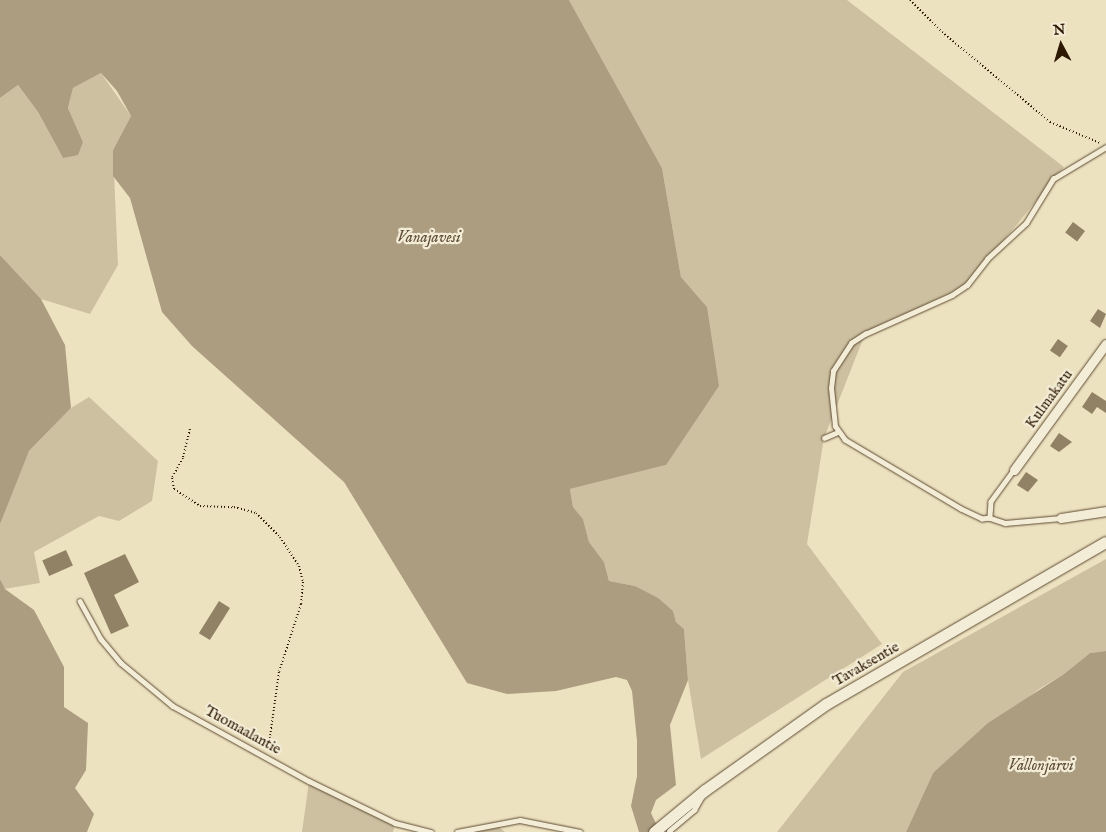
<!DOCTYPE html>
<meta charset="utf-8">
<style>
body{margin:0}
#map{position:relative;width:1106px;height:832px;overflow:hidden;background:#ede2c0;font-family:"IM FELL English",serif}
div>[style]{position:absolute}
.green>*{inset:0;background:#ccc0a0}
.water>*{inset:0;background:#ac9d80}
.building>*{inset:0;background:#918165;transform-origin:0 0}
.path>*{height:2px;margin-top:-1px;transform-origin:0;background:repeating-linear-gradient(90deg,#2d1803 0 1px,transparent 0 3.5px)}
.roads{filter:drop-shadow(0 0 1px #5d4a32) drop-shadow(0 0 1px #5d4a32)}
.lane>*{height:4.5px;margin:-2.25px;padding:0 2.25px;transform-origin:2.25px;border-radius:2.25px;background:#f3ecd6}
.street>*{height:9px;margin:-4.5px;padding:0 4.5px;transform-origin:4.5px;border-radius:4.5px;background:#f3ecd6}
.secondary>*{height:11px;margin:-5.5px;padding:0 5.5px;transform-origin:5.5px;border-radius:5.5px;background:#f3ecd6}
span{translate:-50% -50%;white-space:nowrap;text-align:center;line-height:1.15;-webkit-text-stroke:4.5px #f3ecd6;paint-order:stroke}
.street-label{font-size:15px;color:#2d1803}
.water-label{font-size:16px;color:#604d35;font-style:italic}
.north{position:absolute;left:1036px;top:20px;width:50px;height:50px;-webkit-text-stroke:4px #f3ecd6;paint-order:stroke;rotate:354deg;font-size:14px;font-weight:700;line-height:20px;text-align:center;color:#2d1803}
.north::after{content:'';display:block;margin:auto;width:18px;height:22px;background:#2d1803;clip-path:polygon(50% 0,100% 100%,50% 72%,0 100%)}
</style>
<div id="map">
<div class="green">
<i style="clip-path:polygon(569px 0,847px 0,1064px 167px,967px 285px,865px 334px,824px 438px,807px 544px,882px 644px,701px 759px,688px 680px,684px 629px,676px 622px,673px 611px,635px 586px,609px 581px,604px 562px,589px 542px,583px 519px,573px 507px,570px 489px,666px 465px,707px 307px,681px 277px,662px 168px)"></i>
<i style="clip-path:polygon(101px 73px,131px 116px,113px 150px,118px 265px,90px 314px,41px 299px,0 255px,0 98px,18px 85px,38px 112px,63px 158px,83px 142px,68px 108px,73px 88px)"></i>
<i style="clip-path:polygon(89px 397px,158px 461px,152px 501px,119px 521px,99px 516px,34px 552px,40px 583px,4px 589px,0 579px,0 524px,5px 505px,29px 451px,71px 408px)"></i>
<i style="clip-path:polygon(1106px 559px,1106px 651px,1090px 653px,1064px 674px,1039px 689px,933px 773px,906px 832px,777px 832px,903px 672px)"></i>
<i style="clip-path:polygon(309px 781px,395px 823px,393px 832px,302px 832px)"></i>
<i style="clip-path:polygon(495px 824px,505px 832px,457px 832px)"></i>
</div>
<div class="water">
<i style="clip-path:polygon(0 0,569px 0,662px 168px,681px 277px,707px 307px,719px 386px,666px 465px,570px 489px,573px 507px,583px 519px,589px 542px,604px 562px,609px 581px,635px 586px,658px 598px,673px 611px,676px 622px,684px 629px,688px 680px,670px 725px,676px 785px,656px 800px,651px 813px,660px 832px,639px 832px,631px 806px,637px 776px,637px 741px,632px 691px,627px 680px,616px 677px,556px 691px,507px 694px,467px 683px,344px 482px,192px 346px,162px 312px,130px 198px,113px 176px,113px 150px,131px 116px,117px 91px,101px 73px,73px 88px,68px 108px,83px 142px,78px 155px,63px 158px,38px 112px,18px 85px,0 98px)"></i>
<i style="clip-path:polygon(0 255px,41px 299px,65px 345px,71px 408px,29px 451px,0 524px)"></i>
<i style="clip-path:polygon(0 579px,5px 589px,34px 610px,64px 667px,64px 707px,88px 723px,86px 770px,75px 788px,94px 814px,87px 832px,0 832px)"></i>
<i style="clip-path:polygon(1106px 651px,1106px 832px,906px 832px,933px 773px,988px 723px,1064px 674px,1090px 653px)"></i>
</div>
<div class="building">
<i style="left:1073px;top:222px;width:15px;height:13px;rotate:37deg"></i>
<i style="clip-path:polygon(1098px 309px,1106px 314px,1100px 328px,1090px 321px)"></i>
<i style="left:1058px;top:339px;width:12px;height:14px;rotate:35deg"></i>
<i style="clip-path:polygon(1092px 392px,1106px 401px,1106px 413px,1097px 407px,1092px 414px,1082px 407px)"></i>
<i style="clip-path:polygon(1059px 433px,1072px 442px,1059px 452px,1050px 446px)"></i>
<i style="clip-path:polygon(1026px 472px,1038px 480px,1028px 492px,1017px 485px)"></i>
<i style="left:66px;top:550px;width:17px;height:26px;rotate:66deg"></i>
<i style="clip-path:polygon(125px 554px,139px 582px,114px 595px,129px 626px,111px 634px,84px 573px)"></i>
<i style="left:219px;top:601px;width:13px;height:38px;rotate:32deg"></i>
</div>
<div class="path">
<i style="left:910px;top:0;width:45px;rotate:45deg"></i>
<i style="left:942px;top:32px;width:141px;rotate:39.8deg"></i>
<i style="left:1050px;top:122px;width:54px;rotate:22.8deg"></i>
<i style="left:190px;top:429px;width:30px;rotate:104deg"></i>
<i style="left:183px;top:458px;width:23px;rotate:119deg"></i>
<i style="left:172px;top:478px;width:11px;rotate:80deg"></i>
<i style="left:174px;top:489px;width:31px;rotate:33deg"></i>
<i style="left:200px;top:506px;width:34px;rotate:2deg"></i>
<i style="left:234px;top:507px;width:23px;rotate:15deg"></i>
<i style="left:256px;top:513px;width:34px;rotate:45deg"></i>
<i style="left:280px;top:537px;width:35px;rotate:57deg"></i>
<i style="left:299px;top:566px;width:16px;rotate:76deg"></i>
<i style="left:303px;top:582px;width:22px;rotate:95deg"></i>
<i style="left:301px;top:604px;width:71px;rotate:107.9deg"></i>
<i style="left:279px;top:672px;width:66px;rotate:97.9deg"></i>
<i style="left:270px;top:737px;width:12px;rotate:114deg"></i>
</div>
<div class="roads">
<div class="lane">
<i style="left:824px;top:438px;width:15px;rotate:-23deg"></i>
<i style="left:1014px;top:470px;width:39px;rotate:126deg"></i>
<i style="left:991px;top:502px;width:16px;rotate:94deg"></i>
<i style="left:990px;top:518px;width:16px;rotate:18deg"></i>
<i style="left:1005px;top:523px;width:56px;rotate:-5.1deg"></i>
<i style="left:990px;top:518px;width:8px;rotate:173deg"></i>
<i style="left:982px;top:519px;width:23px;rotate:-155deg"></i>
<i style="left:961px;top:509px;width:135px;rotate:-149.3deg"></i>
<i style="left:845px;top:440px;width:17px;rotate:-126deg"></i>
<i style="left:835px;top:426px;width:38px;rotate:-96deg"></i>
<i style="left:831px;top:388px;width:17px;rotate:-83deg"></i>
<i style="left:833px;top:371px;width:33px;rotate:-57deg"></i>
<i style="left:851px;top:343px;width:17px;rotate:-33deg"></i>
<i style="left:865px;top:334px;width:95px;rotate:-24.1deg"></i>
<i style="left:952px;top:295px;width:18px;rotate:-34deg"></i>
<i style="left:967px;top:285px;width:33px;rotate:-52deg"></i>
<i style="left:987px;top:259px;width:53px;rotate:-42.7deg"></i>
<i style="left:1026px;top:223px;width:52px;rotate:-58.5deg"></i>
<i style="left:1053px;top:179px;width:62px;rotate:-31.1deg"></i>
<i style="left:80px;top:601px;width:43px;rotate:61.1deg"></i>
<i style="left:101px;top:639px;width:31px;rotate:50deg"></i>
<i style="left:121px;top:663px;width:67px;rotate:39.6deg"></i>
<i style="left:173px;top:706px;width:155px;rotate:28.9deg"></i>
<i style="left:309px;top:781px;width:96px;rotate:26deg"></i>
<i style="left:395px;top:823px;width:37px;rotate:14deg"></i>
<i style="left:669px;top:831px;width:33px;rotate:-40deg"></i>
<i style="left:694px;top:810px;width:20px;rotate:-60deg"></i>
<i style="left:457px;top:832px;width:64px;rotate:-10.8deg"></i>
<i style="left:520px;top:820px;width:61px;rotate:11.3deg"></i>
</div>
<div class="street">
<i style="left:1014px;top:470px;width:156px;rotate:-53.9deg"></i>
<i style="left:1061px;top:518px;width:46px;rotate:-8.8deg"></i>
</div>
<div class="secondary">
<i style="left:654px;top:832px;width:66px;rotate:-39.5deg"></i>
<i style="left:705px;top:790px;width:148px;rotate:-35.4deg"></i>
<i style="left:826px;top:704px;width:323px;rotate:-30.1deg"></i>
</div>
</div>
<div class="street-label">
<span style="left:1049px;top:399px;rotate:-54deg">Kulmakatu</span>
<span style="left:866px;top:664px;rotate:-30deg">Tavaksentie</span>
<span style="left:243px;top:730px;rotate:29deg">Tuomaalantie</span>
</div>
<div class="water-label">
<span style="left:429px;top:238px">Vanajavesi</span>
<span style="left:1041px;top:766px">Vallonjärvi</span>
</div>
<div class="north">N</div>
</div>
